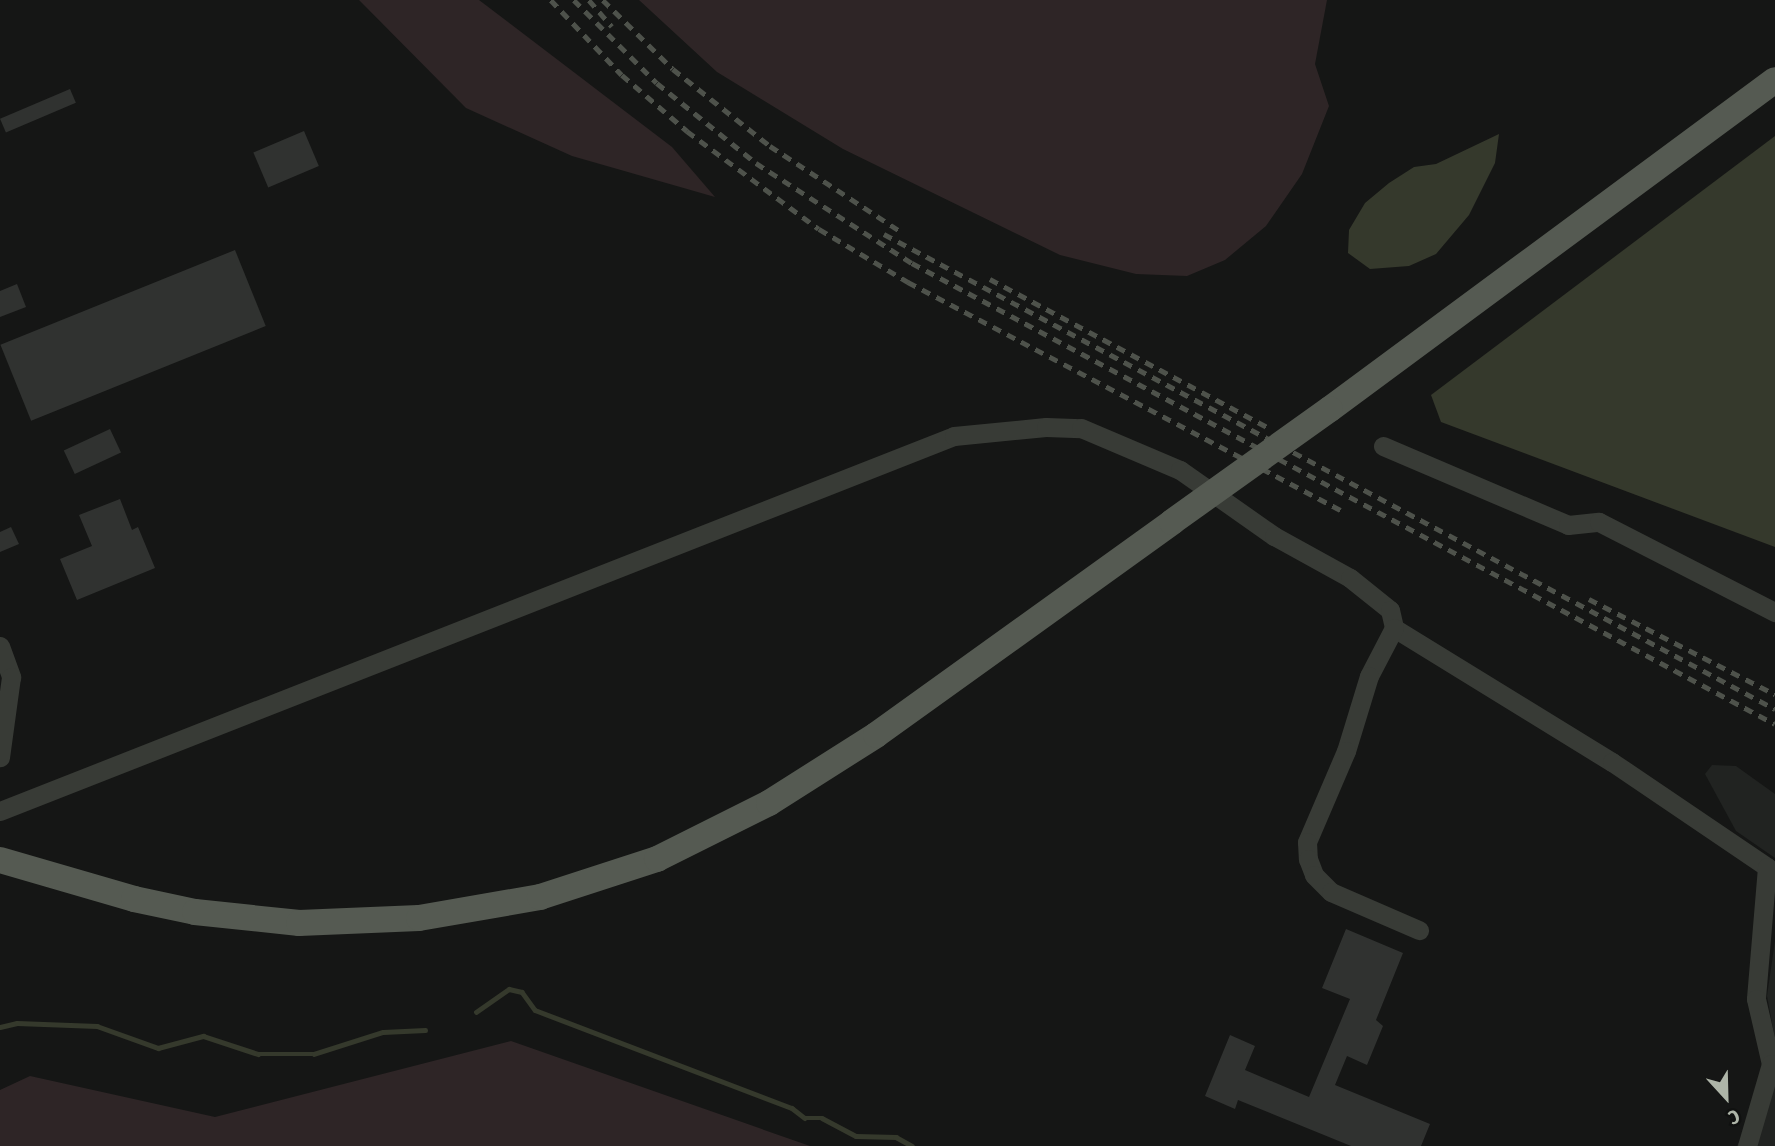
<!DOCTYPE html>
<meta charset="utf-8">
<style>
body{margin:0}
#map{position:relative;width:1775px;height:1146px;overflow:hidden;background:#151615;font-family:"Fira Sans Condensed",sans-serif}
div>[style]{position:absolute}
.built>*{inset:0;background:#212321}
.green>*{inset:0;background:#2e2526}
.water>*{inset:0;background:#35392c}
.stream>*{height:4.5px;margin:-2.25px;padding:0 2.25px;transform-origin:2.25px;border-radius:2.25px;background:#35392c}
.building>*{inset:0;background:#303230;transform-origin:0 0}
.minor>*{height:19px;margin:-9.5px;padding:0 9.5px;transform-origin:9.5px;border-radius:9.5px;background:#383b36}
.major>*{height:26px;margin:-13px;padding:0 13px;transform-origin:13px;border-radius:13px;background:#555a52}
.rail>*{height:4.5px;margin-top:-2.25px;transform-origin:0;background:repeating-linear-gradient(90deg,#4e524b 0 9px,transparent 0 16px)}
.major-bridge>*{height:26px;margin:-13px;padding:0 13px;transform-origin:13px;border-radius:13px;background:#555a52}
span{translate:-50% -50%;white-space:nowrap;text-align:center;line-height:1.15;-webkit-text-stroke:5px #101110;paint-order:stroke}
.north{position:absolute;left:1691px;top:1062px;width:70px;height:70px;-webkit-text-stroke:5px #101110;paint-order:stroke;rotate:158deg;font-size:19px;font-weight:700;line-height:28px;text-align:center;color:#aeb5a8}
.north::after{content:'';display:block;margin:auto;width:24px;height:32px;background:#aeb5a8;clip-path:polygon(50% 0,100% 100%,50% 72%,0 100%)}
</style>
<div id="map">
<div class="built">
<i style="clip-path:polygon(1712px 765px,1736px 766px,1775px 794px,1775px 858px,1736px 831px,1705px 774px)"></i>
<i style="clip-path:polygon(1775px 941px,1775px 1039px,1767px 996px)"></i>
<i style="clip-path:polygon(1775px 1071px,1775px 1146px,1737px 1146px)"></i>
</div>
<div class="green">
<i style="clip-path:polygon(359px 0,479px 0,672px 147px,715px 197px,572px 156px,466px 108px)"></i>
<i style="clip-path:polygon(639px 0,1327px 0,1315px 64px,1329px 106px,1302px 174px,1266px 226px,1225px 260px,1187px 276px,1136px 274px,1060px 255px,843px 149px,717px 72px)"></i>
<i style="clip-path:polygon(511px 1041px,810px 1146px,0 1146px,0 1090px,30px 1076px,215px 1117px)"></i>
</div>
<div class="water">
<i style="clip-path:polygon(1499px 134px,1495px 163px,1469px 215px,1436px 254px,1409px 266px,1370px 269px,1348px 253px,1349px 230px,1365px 203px,1389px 183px,1414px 167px,1436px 164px)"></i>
<i style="clip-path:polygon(1775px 136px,1775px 547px,1441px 422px,1431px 395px)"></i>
</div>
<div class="stream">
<i style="left:476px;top:1012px;width:40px;rotate:-34.9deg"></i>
<i style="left:509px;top:989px;width:13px;rotate:13deg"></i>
<i style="left:522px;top:992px;width:22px;rotate:54deg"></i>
<i style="left:535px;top:1010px;width:275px;rotate:20.9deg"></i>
<i style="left:792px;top:1108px;width:16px;rotate:38deg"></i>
<i style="left:805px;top:1118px;width:17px"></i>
<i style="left:822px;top:1118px;width:38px;rotate:28deg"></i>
<i style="left:856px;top:1136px;width:40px;rotate:1.4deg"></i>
<i style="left:896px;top:1137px;width:18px;rotate:29deg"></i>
<i style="left:0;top:1027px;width:17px;rotate:-13deg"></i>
<i style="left:17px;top:1023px;width:80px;rotate:2.1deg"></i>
<i style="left:97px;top:1026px;width:65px;rotate:19.8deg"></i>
<i style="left:158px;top:1048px;width:47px;rotate:-14.9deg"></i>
<i style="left:203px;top:1036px;width:58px;rotate:18.1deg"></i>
<i style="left:258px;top:1054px;width:56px"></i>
<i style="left:314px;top:1054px;width:72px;rotate:-17.7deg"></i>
<i style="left:383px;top:1032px;width:42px;rotate:-2.7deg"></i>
</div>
<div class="building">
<i style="left:70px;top:89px;width:15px;height:76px;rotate:67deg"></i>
<i style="left:304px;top:131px;width:38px;height:55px;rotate:67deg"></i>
<i style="left:235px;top:250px;width:82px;height:253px;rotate:68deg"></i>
<i style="clip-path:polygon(17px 284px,26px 307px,0 317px,0 291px)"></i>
<i style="left:110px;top:429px;width:26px;height:51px;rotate:65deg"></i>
<i style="clip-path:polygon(120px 499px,132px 530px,138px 527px,155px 568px,77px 600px,60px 559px,92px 546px,79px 515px)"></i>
<i style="clip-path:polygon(11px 527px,19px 544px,0 552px,0 532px)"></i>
<i style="clip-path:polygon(1346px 929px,1403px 953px,1376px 1020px,1383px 1026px,1367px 1065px,1347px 1056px,1335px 1085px,1430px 1124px,1421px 1146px,1351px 1146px,1238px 1100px,1235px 1109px,1205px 1096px,1230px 1035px,1255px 1046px,1245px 1070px,1309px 1097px,1350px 999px,1322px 988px)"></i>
</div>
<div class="minor">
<i style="left:1383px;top:446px;width:201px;rotate:23.1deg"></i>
<i style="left:1568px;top:525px;width:31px;rotate:-6deg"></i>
<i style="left:1599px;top:522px;width:198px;rotate:27.1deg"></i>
<i style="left:1394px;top:628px;width:256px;rotate:31.6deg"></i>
<i style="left:1612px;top:762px;width:187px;rotate:34.1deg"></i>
<i style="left:1767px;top:867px;width:132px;rotate:94.8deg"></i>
<i style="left:1756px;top:999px;width:67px;rotate:77deg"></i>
<i style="left:1771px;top:1064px;width:85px;rotate:106.3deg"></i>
<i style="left:0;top:646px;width:33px;rotate:70deg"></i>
<i style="left:11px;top:677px;width:81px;rotate:97.8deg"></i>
<i style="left:0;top:811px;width:1025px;rotate:-21.46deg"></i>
<i style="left:954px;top:436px;width:92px;rotate:-5.6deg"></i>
<i style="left:1046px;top:427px;width:35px;rotate:2deg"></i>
<i style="left:1081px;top:428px;width:108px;rotate:23deg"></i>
<i style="left:1180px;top:470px;width:115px;rotate:35.1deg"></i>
<i style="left:1274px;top:536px;width:87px;rotate:28.9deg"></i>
<i style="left:1350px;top:578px;width:51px;rotate:38.7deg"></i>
<i style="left:1390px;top:610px;width:18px;rotate:77deg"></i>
<i style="left:1394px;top:628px;width:54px;rotate:117.5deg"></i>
<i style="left:1369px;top:676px;width:78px;rotate:107deg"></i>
<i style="left:1346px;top:751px;width:99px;rotate:113.2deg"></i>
<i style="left:1307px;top:842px;width:17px;rotate:87deg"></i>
<i style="left:1308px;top:859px;width:17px;rotate:69deg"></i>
<i style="left:1314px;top:875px;width:24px;rotate:45deg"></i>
<i style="left:1331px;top:892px;width:96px;rotate:23.4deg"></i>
</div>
<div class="major">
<i style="left:1330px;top:409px;width:553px;rotate:-36.48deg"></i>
<i style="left:0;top:860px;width:140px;rotate:16.2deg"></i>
<i style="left:134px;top:899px;width:62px;rotate:12deg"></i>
<i style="left:195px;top:912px;width:105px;rotate:6deg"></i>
<i style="left:299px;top:923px;width:120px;rotate:-2.4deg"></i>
<i style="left:419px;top:918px;width:123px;rotate:-9.8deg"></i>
<i style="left:540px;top:897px;width:123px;rotate:-18deg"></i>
<i style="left:657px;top:859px;width:125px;rotate:-26.6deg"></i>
<i style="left:769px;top:803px;width:127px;rotate:-32.4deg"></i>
<i style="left:876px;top:735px;width:365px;rotate:-35.7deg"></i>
</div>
<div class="rail">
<i style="left:551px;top:0;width:103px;rotate:46.6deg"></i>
<i style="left:622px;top:75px;width:86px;rotate:40.7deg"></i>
<i style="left:687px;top:131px;width:164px;rotate:36.6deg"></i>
<i style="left:819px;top:229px;width:104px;rotate:30.8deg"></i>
<i style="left:908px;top:282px;width:489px;rotate:27.8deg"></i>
<i style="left:574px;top:0;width:117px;rotate:45deg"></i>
<i style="left:657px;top:83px;width:127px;rotate:38.9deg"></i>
<i style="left:756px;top:163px;width:185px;rotate:32.7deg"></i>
<i style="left:912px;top:263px;width:978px;rotate:28.11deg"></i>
<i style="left:589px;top:0;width:35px;rotate:49deg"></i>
<i style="left:603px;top:0;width:98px;rotate:44.6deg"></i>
<i style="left:673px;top:69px;width:124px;rotate:38.4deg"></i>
<i style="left:770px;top:146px;width:159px;rotate:33.2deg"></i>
<i style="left:884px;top:234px;width:1010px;rotate:28.06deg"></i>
<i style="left:990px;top:279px;width:319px;rotate:28.1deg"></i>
<i style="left:1589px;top:599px;width:209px;rotate:27.1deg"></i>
</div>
<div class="major-bridge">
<i style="left:1172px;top:522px;width:194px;rotate:-35.6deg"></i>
</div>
<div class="north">С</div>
</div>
